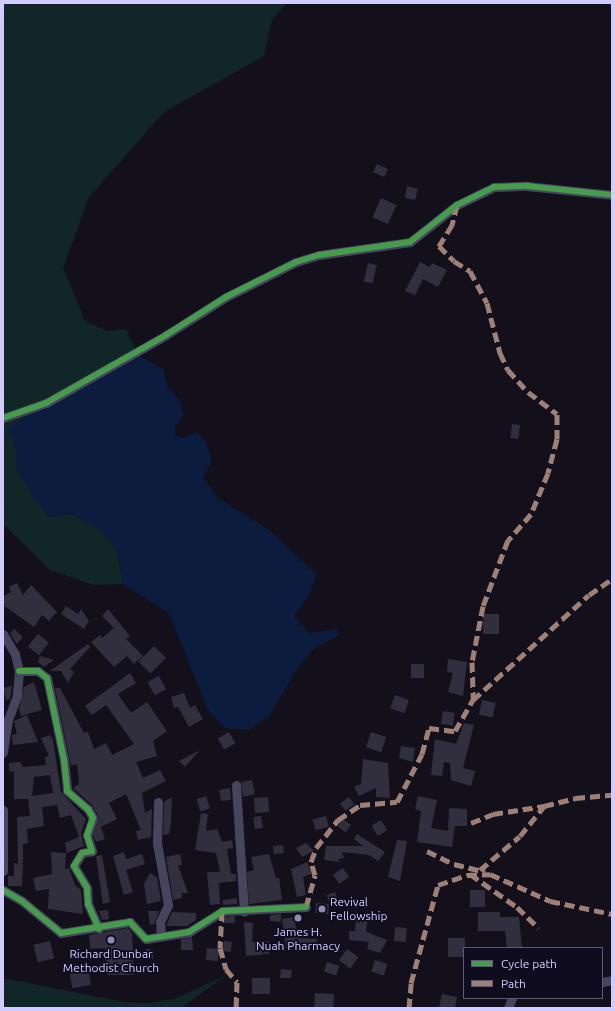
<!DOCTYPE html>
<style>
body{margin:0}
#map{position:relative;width:615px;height:1011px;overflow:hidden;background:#13101c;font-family:Ubuntu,sans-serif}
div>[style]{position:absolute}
.green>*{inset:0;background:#102627}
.water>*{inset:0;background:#0b1c3e}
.building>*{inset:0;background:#312e3e;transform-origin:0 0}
.minor>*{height:9px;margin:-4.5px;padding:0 4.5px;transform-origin:4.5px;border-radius:4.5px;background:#46455d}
.quiet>*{height:5px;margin-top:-2.5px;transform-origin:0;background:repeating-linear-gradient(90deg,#9e8076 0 10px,transparent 0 15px)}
.cycleway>*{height:6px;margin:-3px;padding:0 3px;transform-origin:3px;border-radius:3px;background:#469c4c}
.dots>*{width:11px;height:11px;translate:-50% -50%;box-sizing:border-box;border:2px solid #100c20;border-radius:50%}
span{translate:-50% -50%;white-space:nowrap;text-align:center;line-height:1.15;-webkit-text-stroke:3.5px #100c20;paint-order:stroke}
.poi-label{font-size:12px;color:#d2cbff}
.left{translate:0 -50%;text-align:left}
.frame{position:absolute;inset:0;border:4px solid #d2cbff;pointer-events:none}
.legend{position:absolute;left:463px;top:947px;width:140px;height:52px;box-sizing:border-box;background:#100c20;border:1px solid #5e5879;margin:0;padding:5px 7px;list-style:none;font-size:12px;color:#d2cbff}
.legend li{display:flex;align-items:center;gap:8px;height:20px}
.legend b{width:20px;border:1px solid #5e5879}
</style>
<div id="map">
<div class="green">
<i style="clip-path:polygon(3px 3px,287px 3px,272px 20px,264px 56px,164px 112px,89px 197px,63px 268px,85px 321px,107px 331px,126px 329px,138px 355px,8px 428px,16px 450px,16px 469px,50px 517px,72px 514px,100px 530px,117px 549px,123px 584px,94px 585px,50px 570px,3px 524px)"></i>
<i style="clip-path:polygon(227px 975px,181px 1008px,3px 1008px,3px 978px,123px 1002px,148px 1003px,174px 999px)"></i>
</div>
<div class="water">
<i style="clip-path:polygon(138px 355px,164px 370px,167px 386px,180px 401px,183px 415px,175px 427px,175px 436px,183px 438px,197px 432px,206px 443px,212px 461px,203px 477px,218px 498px,269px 530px,316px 574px,310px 594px,294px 616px,309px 633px,336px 629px,339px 635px,312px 650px,297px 669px,269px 716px,249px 730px,225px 728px,208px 710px,169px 613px,123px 584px,117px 549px,100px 530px,72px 514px,50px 517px,36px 502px,16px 469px,16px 450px,7px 428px)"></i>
</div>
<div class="building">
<i style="left:377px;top:164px;width:12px;height:9px;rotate:24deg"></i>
<i style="clip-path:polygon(407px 186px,418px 189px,415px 200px,405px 198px)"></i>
<i style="left:381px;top:198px;width:17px;height:21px;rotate:24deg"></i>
<i style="clip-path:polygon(420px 262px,430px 267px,432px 263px,447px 270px,438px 287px,423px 279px,415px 295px,405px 291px)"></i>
<i style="left:368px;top:263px;width:9px;height:19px;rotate:13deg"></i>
<i style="left:512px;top:424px;width:8px;height:14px;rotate:7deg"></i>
<i style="clip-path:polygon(17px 583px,23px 595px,31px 585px,57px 612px,49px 621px,42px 615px,34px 627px,3px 605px,3px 597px,11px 592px,9px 587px)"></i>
<i style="clip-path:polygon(66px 606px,78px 614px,81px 609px,89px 621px,84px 629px,61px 614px)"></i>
<i style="clip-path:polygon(108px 609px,130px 636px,126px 639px,143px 656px,134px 664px,127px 656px,114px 667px,91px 642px,100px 635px,102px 638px,114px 628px,102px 616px)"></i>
<i style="left:483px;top:614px;width:16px;height:20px"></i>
<i style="clip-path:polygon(14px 629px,23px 637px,17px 644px,10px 634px)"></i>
<i style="left:38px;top:634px;width:14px;height:16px;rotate:39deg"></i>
<i style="clip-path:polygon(88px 644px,90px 647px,70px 669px,74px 672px,68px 683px,61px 671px,50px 671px)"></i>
<i style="left:154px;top:646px;width:17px;height:22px;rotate:45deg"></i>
<i style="clip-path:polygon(40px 656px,54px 660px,44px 667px,38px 662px)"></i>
<i style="clip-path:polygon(448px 659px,467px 662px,463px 696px,448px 692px,453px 673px,447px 672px)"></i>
<i style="left:411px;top:664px;width:13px;height:14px"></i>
<i style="clip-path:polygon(130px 673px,136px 683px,118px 694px,131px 713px,147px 702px,167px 731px,153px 741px,157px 756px,136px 762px,143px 778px,160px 770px,166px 781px,142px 793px,145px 813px,152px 809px,151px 837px,138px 840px,136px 831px,141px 830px,126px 794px,109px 803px,117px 819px,101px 827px,105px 839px,96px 842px,93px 835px,99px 817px,92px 805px,73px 788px,79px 784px,77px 764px,71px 766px,55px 688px,60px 688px,84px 733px,88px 732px,94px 749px,106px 743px,112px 755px,134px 744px,106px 705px,92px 715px,85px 706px)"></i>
<i style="left:159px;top:676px;width:15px;height:13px;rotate:62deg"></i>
<i style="clip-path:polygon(34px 682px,42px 710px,21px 716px,19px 709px,24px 687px)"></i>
<i style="clip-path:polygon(12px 686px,10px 699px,6px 700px,3px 688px)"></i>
<i style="clip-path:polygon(184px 693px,190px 708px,195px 705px,203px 719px,189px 727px,178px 707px,174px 708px,171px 697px)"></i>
<i style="left:395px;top:695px;width:15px;height:14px;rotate:20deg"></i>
<i style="left:482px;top:700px;width:14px;height:15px;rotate:12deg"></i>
<i style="left:443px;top:711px;width:12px;height:13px;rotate:9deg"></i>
<i style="clip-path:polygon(27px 715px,38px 742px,13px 745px,12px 735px,17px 734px,14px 721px)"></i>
<i style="clip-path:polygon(464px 723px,474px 725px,463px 768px,475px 771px,471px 786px,451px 780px,450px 763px,444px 762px,442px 776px,431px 775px,435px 739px,456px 744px)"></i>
<i style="left:229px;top:732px;width:13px;height:13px;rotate:61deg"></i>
<i style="left:371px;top:732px;width:16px;height:16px;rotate:18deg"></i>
<i style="clip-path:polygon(evenodd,52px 734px,61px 792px,86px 819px,81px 833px,84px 846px,67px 853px,65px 843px,79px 837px,71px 815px,60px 818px,57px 805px,42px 807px,44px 826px,27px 829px,28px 843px,23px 844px,23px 863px,19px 864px,23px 864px,22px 886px,8px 886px,8px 876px,14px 876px,14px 863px,18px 864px,17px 817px,30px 816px,28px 799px,14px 799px,14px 772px,9px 771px,9px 763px,20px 762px,23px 767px,46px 765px,45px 757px,49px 756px,41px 738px,50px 735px,51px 740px,52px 734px,50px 775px,53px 793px,32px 796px,34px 777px,50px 775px)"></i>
<i style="clip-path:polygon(401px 746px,415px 748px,413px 762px,399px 758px)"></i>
<i style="clip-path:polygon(200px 750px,185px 767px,179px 761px)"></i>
<i style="clip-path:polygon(363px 759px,388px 763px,390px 798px,376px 797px,376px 788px,359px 796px,354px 787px,361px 784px)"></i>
<i style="clip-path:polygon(252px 780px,255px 794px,243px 797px,241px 782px)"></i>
<i style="clip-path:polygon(230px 788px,231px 800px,221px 801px,219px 790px)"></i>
<i style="left:206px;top:796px;width:13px;height:10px;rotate:72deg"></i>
<i style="clip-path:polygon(418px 796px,437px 800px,431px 828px,448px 831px,449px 808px,467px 809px,467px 826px,455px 826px,452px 847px,417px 842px,421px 811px,415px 809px)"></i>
<i style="clip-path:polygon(172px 797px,171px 824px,169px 834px,163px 835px,164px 802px)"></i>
<i style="left:268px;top:797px;width:15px;height:14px;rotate:86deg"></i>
<i style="left:349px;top:797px;width:9px;height:11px;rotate:54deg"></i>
<i style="clip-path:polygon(201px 813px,208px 814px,206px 831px,217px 829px,222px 842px,232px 840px,233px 848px,227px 849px,231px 874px,236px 874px,236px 881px,219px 883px,220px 904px,210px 905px,207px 872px,220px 872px,216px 853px,195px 850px)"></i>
<i style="left:261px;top:816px;width:12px;height:8px;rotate:81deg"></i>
<i style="left:326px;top:816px;width:11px;height:14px;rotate:75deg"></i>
<i style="left:343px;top:819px;width:10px;height:9px;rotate:37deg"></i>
<i style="left:381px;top:820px;width:12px;height:11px;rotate:59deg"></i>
<i style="clip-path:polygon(357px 834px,385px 852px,378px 861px,369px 855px,342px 852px,344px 858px,338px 859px,340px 862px,324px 860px,326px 846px,363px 846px,354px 839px)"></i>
<i style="clip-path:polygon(397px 840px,407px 841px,400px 881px,388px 877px)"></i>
<i style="clip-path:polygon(306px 843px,314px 851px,302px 857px,296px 848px)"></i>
<i style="left:283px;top:845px;width:8px;height:10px;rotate:83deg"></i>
<i style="clip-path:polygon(51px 852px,66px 853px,65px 869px,69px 868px,75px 885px,81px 890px,83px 914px,48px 909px,49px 889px,36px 891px,33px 878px,52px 874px)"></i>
<i style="clip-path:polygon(124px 852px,126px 859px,142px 854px,145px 864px,126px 870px,133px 892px,124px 895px,113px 856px)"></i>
<i style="clip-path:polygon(180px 854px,182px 865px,178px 865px,188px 893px,182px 893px,182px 898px,173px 900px,166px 857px)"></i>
<i style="clip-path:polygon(269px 854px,276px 878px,279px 878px,282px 900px,249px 904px,247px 872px,254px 870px,251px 857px)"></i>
<i style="clip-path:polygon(102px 855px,110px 902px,103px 904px,96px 856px)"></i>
<i style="clip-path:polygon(307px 862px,312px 874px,303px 877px,306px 895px,297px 897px,291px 869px)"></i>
<i style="left:343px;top:868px;width:11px;height:12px;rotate:56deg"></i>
<i style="clip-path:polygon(150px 873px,157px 877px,161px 901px,147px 904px,144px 884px)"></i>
<i style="left:470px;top:890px;width:15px;height:17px"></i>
<i style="left:335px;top:892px;width:12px;height:9px;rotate:70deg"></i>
<i style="clip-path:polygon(237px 898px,237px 904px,223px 905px,223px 900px)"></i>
<i style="left:316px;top:903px;width:13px;height:10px;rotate:4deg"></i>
<i style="clip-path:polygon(108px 910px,109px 919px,102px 920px,99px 911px)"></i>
<i style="clip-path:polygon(148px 911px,159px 911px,154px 925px,150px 925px)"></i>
<i style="clip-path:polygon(172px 912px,196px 913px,196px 920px,187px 926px,166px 926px)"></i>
<i style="clip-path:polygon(478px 912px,500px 912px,500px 917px,519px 917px,522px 948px,507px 948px,505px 931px,478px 931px)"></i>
<i style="clip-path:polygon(281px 914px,281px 922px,270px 921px,270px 915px)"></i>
<i style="clip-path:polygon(357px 914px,368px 915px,366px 932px,387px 940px,380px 953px,367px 949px,369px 942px,349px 940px,349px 931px,355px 931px)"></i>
<i style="clip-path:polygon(235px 916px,235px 923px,222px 923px,224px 917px)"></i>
<i style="clip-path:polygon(294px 917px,298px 938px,317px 939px,316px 949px,286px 948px,282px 919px)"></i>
<i style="clip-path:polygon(244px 922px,253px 923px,252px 942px,269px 941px,269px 954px,246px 956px)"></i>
<i style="left:395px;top:927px;width:12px;height:14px;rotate:5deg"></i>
<i style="clip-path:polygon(128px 928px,132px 933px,134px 975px,107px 975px,105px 948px,90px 949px,89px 935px)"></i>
<i style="clip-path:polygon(192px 937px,193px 950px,181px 950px,181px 939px)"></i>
<i style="left:448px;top:938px;width:17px;height:19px"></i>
<i style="left:50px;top:941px;width:18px;height:17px;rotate:77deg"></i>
<i style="left:224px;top:941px;width:8px;height:10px;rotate:7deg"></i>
<i style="left:207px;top:948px;width:12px;height:12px;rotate:5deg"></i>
<i style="left:146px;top:949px;width:8px;height:9px;rotate:7deg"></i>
<i style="left:347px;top:949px;width:14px;height:14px;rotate:36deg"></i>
<i style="left:375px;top:960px;width:13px;height:12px;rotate:18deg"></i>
<i style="left:327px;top:962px;width:13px;height:10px;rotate:18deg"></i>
<i style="left:88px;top:969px;width:16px;height:19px;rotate:79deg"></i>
<i style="clip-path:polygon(281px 969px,292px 970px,291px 978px,280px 978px)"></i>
<i style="left:252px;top:978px;width:18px;height:16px"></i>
<i style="left:315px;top:993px;width:19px;height:15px;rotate:3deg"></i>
<i style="clip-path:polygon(442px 994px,457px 997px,455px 1008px,439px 1008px)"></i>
</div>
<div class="minor">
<i style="left:3px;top:418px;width:46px;rotate:-19.2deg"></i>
<i style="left:46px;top:403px;width:138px;rotate:-29.5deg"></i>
<i style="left:166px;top:335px;width:71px;rotate:-32.3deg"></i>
<i style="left:226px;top:297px;width:78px;rotate:-26.6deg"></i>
<i style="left:296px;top:262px;width:24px;rotate:-17deg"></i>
<i style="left:319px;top:255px;width:92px;rotate:-8.1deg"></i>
<i style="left:410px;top:242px;width:60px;rotate:-38.2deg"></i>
<i style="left:457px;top:205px;width:41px;rotate:-25.9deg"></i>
<i style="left:494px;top:187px;width:33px;rotate:-2deg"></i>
<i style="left:527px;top:186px;width:85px;rotate:6deg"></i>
<i style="left:3px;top:634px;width:23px;rotate:59deg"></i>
<i style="left:15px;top:654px;width:17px;rotate:77deg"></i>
<i style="left:19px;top:671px;width:25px;rotate:95deg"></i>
<i style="left:17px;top:696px;width:26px;rotate:111deg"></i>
<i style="left:8px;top:720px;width:33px;rotate:99deg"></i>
<i style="left:19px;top:671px;width:19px"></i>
<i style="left:38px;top:671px;width:11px;rotate:38deg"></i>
<i style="left:47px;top:678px;width:84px;rotate:78.3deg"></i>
<i style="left:64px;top:760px;width:31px;rotate:84deg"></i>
<i style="left:67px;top:791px;width:28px;rotate:41deg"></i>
<i style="left:88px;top:809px;width:10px;rotate:61deg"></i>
<i style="left:93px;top:818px;width:18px;rotate:109deg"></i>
<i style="left:87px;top:835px;width:17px;rotate:73deg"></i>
<i style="left:92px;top:851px;width:10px;rotate:169deg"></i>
<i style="left:82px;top:853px;width:15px;rotate:122deg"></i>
<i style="left:74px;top:866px;width:26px;rotate:59deg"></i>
<i style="left:87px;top:888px;width:16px;rotate:86deg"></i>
<i style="left:88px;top:904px;width:27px;rotate:66deg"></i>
<i style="left:236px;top:785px;width:127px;rotate:86.4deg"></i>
<i style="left:158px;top:802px;width:41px;rotate:91.4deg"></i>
<i style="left:157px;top:843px;width:63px;rotate:79.9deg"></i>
<i style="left:168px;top:905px;width:19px;rotate:115deg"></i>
<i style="left:160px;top:922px;width:14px;rotate:86deg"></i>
<i style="left:3px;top:810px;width:61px;rotate:90deg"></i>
<i style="left:3px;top:890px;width:22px;rotate:30deg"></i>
<i style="left:22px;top:901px;width:50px;rotate:39.4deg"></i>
<i style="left:61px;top:933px;width:70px;rotate:-9.1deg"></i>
<i style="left:130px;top:922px;width:23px;rotate:47deg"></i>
<i style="left:146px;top:939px;width:44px;rotate:-9.2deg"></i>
<i style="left:189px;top:932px;width:39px;rotate:-32deg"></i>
<i style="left:222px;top:911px;width:84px;rotate:-2.7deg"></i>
<i style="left:602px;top:982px;width:10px;rotate:-11deg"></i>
<i style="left:508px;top:1008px;width:11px;rotate:-68deg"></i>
</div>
<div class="quiet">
<i style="left:457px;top:205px;width:21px;rotate:104deg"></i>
<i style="left:452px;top:225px;width:25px;rotate:122deg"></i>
<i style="left:439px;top:246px;width:21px;rotate:45deg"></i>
<i style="left:454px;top:261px;width:19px;rotate:32deg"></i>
<i style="left:470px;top:271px;width:36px;rotate:62deg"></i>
<i style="left:487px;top:303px;width:52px;rotate:75.4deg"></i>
<i style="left:500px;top:353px;width:19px;rotate:65deg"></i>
<i style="left:508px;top:370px;width:30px;rotate:48deg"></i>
<i style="left:528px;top:392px;width:36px;rotate:37deg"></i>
<i style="left:557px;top:414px;width:25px;rotate:90deg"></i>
<i style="left:557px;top:439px;width:35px;rotate:105deg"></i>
<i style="left:548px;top:473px;width:44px;rotate:112.5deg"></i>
<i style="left:531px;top:514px;width:35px;rotate:131deg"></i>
<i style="left:508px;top:540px;width:71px;rotate:110.7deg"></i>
<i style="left:483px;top:606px;width:57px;rotate:101.1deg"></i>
<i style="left:472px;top:662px;width:38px;rotate:88deg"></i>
<i style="left:471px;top:823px;width:24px;rotate:-22deg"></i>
<i style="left:493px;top:814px;width:52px;rotate:-8.9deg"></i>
<i style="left:427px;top:851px;width:30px;rotate:26deg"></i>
<i style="left:454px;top:864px;width:32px;rotate:14deg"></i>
<i style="left:480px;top:870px;width:52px;rotate:-40.4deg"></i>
<i style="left:520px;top:836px;width:38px;rotate:-51deg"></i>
<i style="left:544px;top:806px;width:32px;rotate:-14deg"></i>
<i style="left:575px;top:798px;width:37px;rotate:-5deg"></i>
<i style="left:470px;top:874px;width:57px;rotate:35.1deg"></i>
<i style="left:517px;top:907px;width:30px;rotate:44deg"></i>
<i style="left:306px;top:907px;width:33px;rotate:-74deg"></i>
<i style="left:315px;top:875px;width:14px;rotate:-107deg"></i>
<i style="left:311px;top:862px;width:15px;rotate:-70deg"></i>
<i style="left:316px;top:848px;width:36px;rotate:-52deg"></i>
<i style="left:338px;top:820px;width:27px;rotate:-34deg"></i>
<i style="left:360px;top:805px;width:37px;rotate:-5deg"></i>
<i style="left:397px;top:802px;width:54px;rotate:-62.5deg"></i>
<i style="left:422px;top:754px;width:27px;rotate:-75deg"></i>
<i style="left:429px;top:728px;width:26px;rotate:7deg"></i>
<i style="left:455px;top:731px;width:36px;rotate:-60deg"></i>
<i style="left:473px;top:700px;width:156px;rotate:-42.2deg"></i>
<i style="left:589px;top:595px;width:28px;rotate:-35deg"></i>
<i style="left:222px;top:911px;width:37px;rotate:93deg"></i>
<i style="left:220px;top:948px;width:22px;rotate:74deg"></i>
<i style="left:226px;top:969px;width:17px;rotate:50deg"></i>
<i style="left:237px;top:982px;width:26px;rotate:92deg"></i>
<i style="left:409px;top:1008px;width:25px;rotate:-85deg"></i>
<i style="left:411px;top:983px;width:102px;rotate:-74.6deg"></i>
<i style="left:438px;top:885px;width:31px;rotate:-19deg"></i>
<i style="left:467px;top:875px;width:23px;rotate:-2deg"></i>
<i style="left:490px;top:874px;width:66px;rotate:24.2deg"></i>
<i style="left:550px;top:901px;width:63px;rotate:11.8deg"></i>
</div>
<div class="cycleway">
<i style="left:3px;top:418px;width:46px;rotate:-19.2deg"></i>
<i style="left:46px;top:403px;width:138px;rotate:-29.5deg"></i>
<i style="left:166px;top:335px;width:71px;rotate:-32.3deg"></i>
<i style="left:226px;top:297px;width:78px;rotate:-26.6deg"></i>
<i style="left:296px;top:262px;width:24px;rotate:-17deg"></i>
<i style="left:319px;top:255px;width:92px;rotate:-8.1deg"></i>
<i style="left:410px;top:242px;width:60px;rotate:-38.2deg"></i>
<i style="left:457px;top:205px;width:41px;rotate:-25.9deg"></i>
<i style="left:494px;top:187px;width:33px;rotate:-2deg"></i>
<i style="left:527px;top:186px;width:85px;rotate:6deg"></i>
<i style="left:19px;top:671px;width:19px"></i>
<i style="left:38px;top:671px;width:11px;rotate:38deg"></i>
<i style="left:47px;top:678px;width:84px;rotate:78.3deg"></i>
<i style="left:64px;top:760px;width:31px;rotate:84deg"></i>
<i style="left:67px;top:791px;width:28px;rotate:41deg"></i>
<i style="left:88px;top:809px;width:10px;rotate:61deg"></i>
<i style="left:93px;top:818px;width:18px;rotate:109deg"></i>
<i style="left:87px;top:835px;width:17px;rotate:73deg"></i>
<i style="left:92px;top:851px;width:10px;rotate:169deg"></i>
<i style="left:82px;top:853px;width:15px;rotate:122deg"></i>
<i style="left:74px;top:866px;width:26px;rotate:59deg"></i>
<i style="left:87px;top:888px;width:16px;rotate:86deg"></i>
<i style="left:88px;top:904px;width:27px;rotate:66deg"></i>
<i style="left:3px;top:890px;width:22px;rotate:30deg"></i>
<i style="left:22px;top:901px;width:50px;rotate:39.4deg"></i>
<i style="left:61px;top:933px;width:70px;rotate:-9.1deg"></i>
<i style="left:130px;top:922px;width:23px;rotate:47deg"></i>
<i style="left:146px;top:939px;width:44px;rotate:-9.2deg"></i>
<i style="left:189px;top:932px;width:39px;rotate:-32deg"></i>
<i style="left:222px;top:911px;width:84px;rotate:-2.7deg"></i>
</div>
<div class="dots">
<i style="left:322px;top:909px;background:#8f8ab0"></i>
<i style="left:298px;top:918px;background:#8f8ab0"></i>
<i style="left:111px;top:940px;background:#8f8ab0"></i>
</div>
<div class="poi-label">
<span class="left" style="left:330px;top:909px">Revival<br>Fellowship</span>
<span style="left:298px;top:939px">James H.<br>Nuah Pharmacy</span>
<span style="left:111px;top:961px">Richard Dunbar<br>Methodist Church</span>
</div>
<div class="frame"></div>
<ul class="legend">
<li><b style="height:5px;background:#469c4c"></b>Cycle path</li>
<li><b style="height:5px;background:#9e8076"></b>Path</li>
</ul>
</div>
